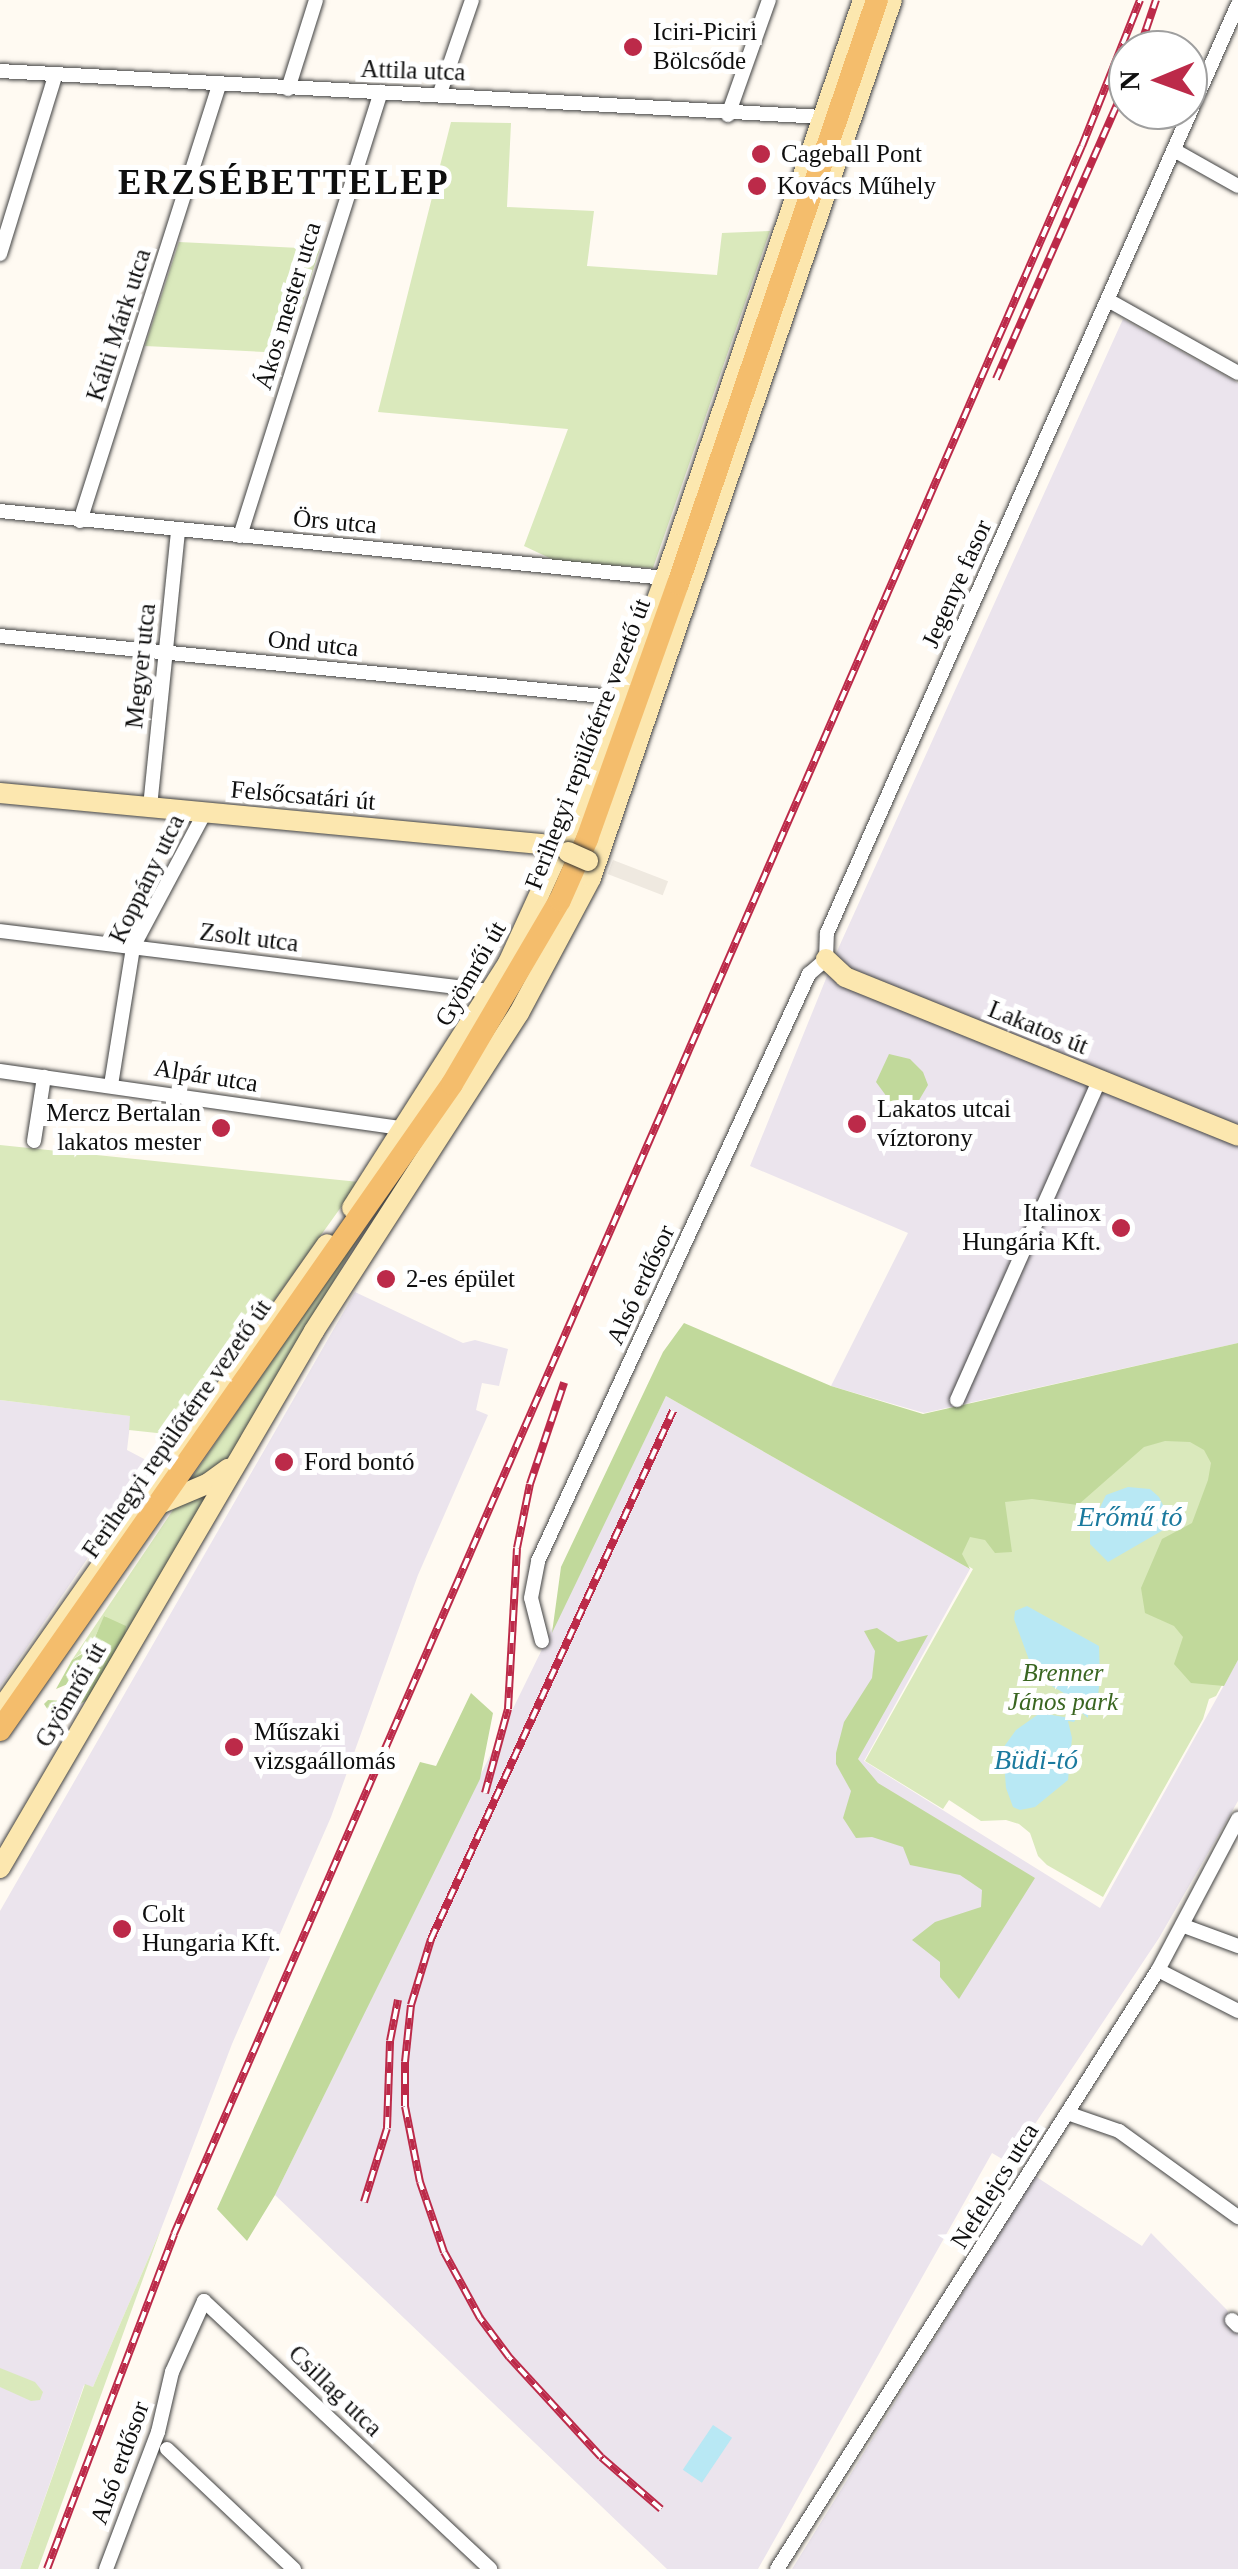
<!DOCTYPE html>
<meta charset="utf-8">
<style>
body{margin:0}
#map{position:relative;width:1238px;height:2569px;overflow:hidden;background:#fffaf2;font-family:Georgia,serif}
div>[style]{position:absolute}
.industrial>*{inset:0;background:#ebe4ed}
.green>*{inset:0;background:#dae9bc}
.forest>*{inset:0;background:#c1d99b}
.plaza>*{inset:0;background:#efe9e0;transform-origin:0 0}
.water>*{inset:0;background:#b8e8f4;transform-origin:0 0}
.roads{filter:drop-shadow(0 0 2px #424242) drop-shadow(0 0 2px #424242)}
.street>*{height:14px;margin:-7px;padding:0 7px;transform-origin:7px;border-radius:7px;background:#fff}
.secondary>*{height:20px;margin:-10px;padding:0 10px;transform-origin:10px;border-radius:10px;background:#fce7af}
.primary>*{height:22px;margin:-11px;padding:0 11px;transform-origin:11px;border-radius:11px;background:#f4bd6c}
.rail>*{height:8px;margin-top:-4px;transform-origin:0;background:repeating-linear-gradient(90deg,#fff 0 11px,#bc2a49 0 22px);box-sizing:border-box;border-block:2px solid #bc2a49}
.bridges{filter:drop-shadow(0 0 2px #313131) drop-shadow(0 0 2px #313131)}
.secondary-bridge>*{height:20px;margin:-10px;padding:0 10px;transform-origin:10px;border-radius:10px;background:#fce7af}
.dots>*{width:28px;height:28px;translate:-50% -50%;box-sizing:border-box;border:5px solid #fff;border-radius:50%}
span{translate:-50% -50%;white-space:nowrap;text-align:center;line-height:1.15;-webkit-text-stroke:10px #fff;paint-order:stroke}
.poi-label{font-size:25px;color:#0f0f0f}
.left{translate:0 -50%;text-align:left}
.right{translate:-100% -50%;text-align:right}
.street-label{font-size:25px;color:#0f0f0f}
.park-label{font-size:25px;color:#3a6621;font-style:italic}
.water-label{font-size:28px;color:#1b7a9e;font-style:italic}
.district-label{font-size:35px;color:#0f0f0f;font-weight:700;letter-spacing:2.5px}
.north{position:absolute;left:1108px;top:30px;width:100px;height:100px;box-sizing:border-box;background:#fff;border:2px solid #9f9f9f;border-radius:50%;rotate:269deg;font-size:28px;font-weight:700;line-height:40px;text-align:center;color:#0f0f0f}
.north::after{content:'';display:block;margin:auto;width:35px;height:45px;background:#bc2a49;clip-path:polygon(50% 0,100% 100%,50% 72%,0 100%)}
</style>
<div id="map">
<div class="industrial">
<i style="clip-path:polygon(1123px 319px,1238px 383px,1238px 1343px,924px 1413px,831px 1386px,908px 1233px,750px 1166px,838px 949px)"></i>
<i style="clip-path:polygon(355px 1292px,463px 1343px,475px 1340px,508px 1349px,499px 1386px,482px 1383px,476px 1410px,488px 1415px,418px 1575px,331px 1817px,232px 2044px,161px 2229px,93px 2387px,84px 2385px,20px 2569px,0 2569px,0 1911px)"></i>
<i style="clip-path:polygon(666px 1396px,970px 1569px,864px 1761px,1100px 1908px,1238px 1660px,1238px 1801px,1159px 1938px,1009px 2163px,992px 2153px,758px 2569px,667px 2569px,275px 2195px)"></i>
<i style="clip-path:polygon(0 1400px,131px 1416px,127px 1450px,146px 1460px,149px 1468px,0 1687px)"></i>
<i style="clip-path:polygon(1035px 2176px,1142px 2246px,1151px 2233px,1227px 2310px,1238px 2335px,1238px 2569px,792px 2569px)"></i>
</div>
<div class="green">
<i style="clip-path:polygon(451px 122px,511px 123px,507px 207px,594px 211px,587px 266px,717px 275px,722px 233px,770px 231px,653px 568px,558px 562px,524px 546px,568px 429px,378px 412px)"></i>
<i style="clip-path:polygon(179px 242px,320px 249px,286px 353px,145px 346px)"></i>
<i style="clip-path:polygon(0 1145px,359px 1182px,185px 1425px,166px 1434px,129px 1430px,130px 1416px,0 1400px)"></i>
<i style="clip-path:polygon(368px 1221px,239px 1447px,229px 1461px,188px 1483px)"></i>
<i style="clip-path:polygon(1238px 1350px,1238px 1656px,1216px 1696px,1209px 1699px,1203px 1719px,1103px 1897px,1047px 1865px,1038px 1856px,1030px 1833px,1019px 1824px,1006px 1820px,981px 1821px,949px 1800px,943px 1809px,865px 1761px,973px 1569px,873px 1508px,889px 1480px)"></i>
<i style="clip-path:polygon(214px 1492px,124px 1641px,105px 1616px,90px 1647px,72px 1660px,175px 1507px)"></i>
<i style="clip-path:polygon(161px 2229px,38px 2569px,20px 2569px,85px 2384px,93px 2387px)"></i>
<i style="clip-path:polygon(0 2368px,35px 2382px,43px 2392px,40px 2400px,31px 2401px,0 2387px)"></i>
</div>
<div class="forest">
<i style="clip-path:polygon(889px 1054px,910px 1059px,923px 1072px,928px 1085px,918px 1102px,907px 1099px,895px 1108px,876px 1082px)"></i>
<i style="clip-path:polygon(684px 1323px,831px 1386px,923px 1414px,1238px 1343px,1238px 1660px,1224px 1686px,1191px 1683px,1174px 1664px,1183px 1637px,1174px 1626px,1145px 1613px,1141px 1588px,1162px 1539px,1192px 1523px,1208px 1480px,1211px 1463px,1204px 1450px,1190px 1442px,1165px 1441px,1144px 1447px,1078px 1505px,1032px 1499px,1005px 1502px,1012px 1552px,995px 1553px,985px 1540px,970px 1537px,962px 1554px,970px 1569px,666px 1396px,552px 1633px,561px 1567px,663px 1352px)"></i>
<i style="clip-path:polygon(104px 1616px,126px 1626px,124px 1641px,87px 1700px,68px 1711px,48px 1710px,44px 1704px,48px 1700px,63px 1701px,74px 1690px,70px 1683px,56px 1689px,72px 1660px,90px 1649px)"></i>
<i style="clip-path:polygon(877px 1628px,898px 1642px,928px 1635px,858px 1759px,878px 1783px,1035px 1878px,959px 1999px,940px 1977px,940px 1962px,912px 1940px,935px 1922px,981px 1907px,982px 1890px,960px 1875px,910px 1865px,903px 1847px,872px 1837px,856px 1838px,843px 1818px,851px 1791px,836px 1764px,836px 1753px,844px 1722px,872px 1678px,875px 1651px,864px 1631px)"></i>
<i style="clip-path:polygon(471px 1693px,493px 1713px,480px 1779px,275px 2195px,247px 2241px,217px 2209px,420px 1762px,436px 1766px)"></i>
</div>
<div class="plaza">
<i style="left:613px;top:860px;width:59px;height:15px;rotate:21deg"></i>
</div>
<div class="water">
<i style="clip-path:polygon(1128px 1487px,1150px 1489px,1159px 1497px,1164px 1507px,1165px 1529px,1108px 1562px,1090px 1544px,1090px 1528px,1106px 1495px)"></i>
<i style="clip-path:polygon(1027px 1606px,1099px 1646px,1100px 1677px,1098px 1696px,1088px 1711px,1088px 1718px,1081px 1712px,1074px 1722px,1068px 1721px,1072px 1738px,1068px 1780px,1035px 1807px,1020px 1810px,1013px 1807px,1006px 1788px,1003px 1748px,1016px 1730px,1040px 1713px,1070px 1718px,1077px 1709px,1069px 1696px,1038px 1678px,1032px 1668px,1014px 1619px,1015px 1611px)"></i>
<i style="left:713px;top:2425px;width:23px;height:54px;rotate:34deg"></i>
</div>
<div class="roads">
<div class="street">
<i style="left:0;top:71px;width:824px;rotate:3.2deg"></i>
<i style="left:288px;top:89px;width:93px;rotate:-72.5deg"></i>
<i style="left:440px;top:93px;width:98px;rotate:-71deg"></i>
<i style="left:728px;top:115px;width:122px;rotate:-70.4deg"></i>
<i style="left:1174px;top:150px;width:73px;rotate:29.4deg"></i>
<i style="left:0;top:254px;width:186px;rotate:-72.8deg"></i>
<i style="left:1108px;top:300px;width:149px;rotate:29.3deg"></i>
<i style="left:0;top:511px;width:668px;rotate:5.75deg"></i>
<i style="left:80px;top:521px;width:458px;rotate:-72.3deg"></i>
<i style="left:240px;top:536px;width:466px;rotate:-72.4deg"></i>
<i style="left:0;top:636px;width:625px;rotate:5.69deg"></i>
<i style="left:150px;top:807px;width:278px;rotate:-84.2deg"></i>
<i style="left:0;top:931px;width:496px;rotate:7deg"></i>
<i style="left:0;top:1071px;width:409px;rotate:8.1deg"></i>
<i style="left:111px;top:1085px;width:140px;rotate:-80.9deg"></i>
<i style="left:133px;top:947px;width:153px;rotate:-61.9deg"></i>
<i style="left:34px;top:1141px;width:65px;rotate:-81.1deg"></i>
<i style="left:957px;top:1400px;width:351px;rotate:-66deg"></i>
<i style="left:542px;top:1641px;width:44px;rotate:-104.3deg"></i>
<i style="left:531px;top:1598px;width:38px;rotate:-79deg"></i>
<i style="left:538px;top:1561px;width:647px;rotate:-65.22deg"></i>
<i style="left:809px;top:974px;width:23px;rotate:-41deg"></i>
<i style="left:826px;top:959px;width:26px;rotate:-88deg"></i>
<i style="left:827px;top:933px;width:1016px;rotate:-66.13deg"></i>
<i style="left:1184px;top:1926px;width:58px;rotate:20.3deg"></i>
<i style="left:1158px;top:1970px;width:90px;rotate:27.1deg"></i>
<i style="left:1067px;top:2113px;width:55px;rotate:19.1deg"></i>
<i style="left:1119px;top:2131px;width:147px;rotate:35.9deg"></i>
<i style="left:1232px;top:2320px;width:8px;rotate:45deg"></i>
<i style="left:167px;top:2449px;width:175px;rotate:43.4deg"></i>
<i style="left:106px;top:2569px;width:147px;rotate:-69.2deg"></i>
<i style="left:158px;top:2432px;width:62px;rotate:-76.9deg"></i>
<i style="left:172px;top:2372px;width:78px;rotate:-65.7deg"></i>
<i style="left:204px;top:2301px;width:392px;rotate:43.1deg"></i>
<i style="left:777px;top:2569px;width:710px;rotate:-57.54deg"></i>
<i style="left:1158px;top:1970px;width:171px;rotate:-62.1deg"></i>
</div>
<div class="secondary">
<i style="left:0;top:793px;width:543px;rotate:5.39deg"></i>
<i style="left:541px;top:844px;width:28px;rotate:17deg"></i>
<i style="left:826px;top:959px;width:26px;rotate:43deg"></i>
<i style="left:845px;top:977px;width:424px;rotate:22deg"></i>
<i style="left:352px;top:1208px;width:290px;rotate:-57.5deg"></i>
<i style="left:508px;top:963px;width:186px;rotate:-65.5deg"></i>
<i style="left:585px;top:794px;width:230px;rotate:-69.7deg"></i>
<i style="left:665px;top:578px;width:611px;rotate:-71.09deg"></i>
<i style="left:157px;top:1505px;width:54px;rotate:-22.8deg"></i>
<i style="left:207px;top:1484px;width:26px;rotate:-36deg"></i>
<i style="left:0;top:1710px;width:569px;rotate:-54.94deg"></i>
<i style="left:0;top:1868px;width:622px;rotate:-59.68deg"></i>
<i style="left:314px;top:1331px;width:378px;rotate:-57.2deg"></i>
<i style="left:519px;top:1013px;width:153px;rotate:-61.9deg"></i>
<i style="left:591px;top:878px;width:928px;rotate:-71.08deg"></i>
</div>
<div class="primary">
<i style="left:0;top:1730px;width:788px;rotate:-55.02deg"></i>
<i style="left:452px;top:1084px;width:213px;rotate:-59.6deg"></i>
<i style="left:560px;top:900px;width:67px;rotate:-66.1deg"></i>
<i style="left:587px;top:839px;width:271px;rotate:-70.4deg"></i>
<i style="left:678px;top:584px;width:617px;rotate:-71.18deg"></i>
</div>
</div>
<div class="rail">
<i style="left:1139px;top:50px;width:53px;rotate:-71.2deg"></i>
<i style="left:996px;top:379px;width:327px;rotate:-66.2deg"></i>
<i style="left:485px;top:1793px;width:87px;rotate:-74.7deg"></i>
<i style="left:508px;top:1709px;width:161px;rotate:-86.8deg"></i>
<i style="left:517px;top:1548px;width:65px;rotate:-78.5deg"></i>
<i style="left:530px;top:1484px;width:107px;rotate:-71.4deg"></i>
<i style="left:364px;top:2202px;width:77px;rotate:-72.7deg"></i>
<i style="left:387px;top:2128px;width:87px;rotate:-88deg"></i>
<i style="left:390px;top:2041px;width:42px;rotate:-79deg"></i>
<i style="left:661px;top:2509px;width:79px;rotate:-139.1deg"></i>
<i style="left:601px;top:2457px;width:136px;rotate:-132.6deg"></i>
<i style="left:509px;top:2357px;width:49px;rotate:-126.6deg"></i>
<i style="left:480px;top:2318px;width:75px;rotate:-118.6deg"></i>
<i style="left:444px;top:2252px;width:74px;rotate:-108.9deg"></i>
<i style="left:420px;top:2182px;width:77px;rotate:-101.2deg"></i>
<i style="left:405px;top:2106px;width:44px;rotate:-90deg"></i>
<i style="left:405px;top:2062px;width:57px;rotate:-84deg"></i>
<i style="left:411px;top:2005px;width:69px;rotate:-73.1deg"></i>
<i style="left:431px;top:1939px;width:581px;rotate:-65.38deg"></i>
<i style="left:47px;top:2569px;width:358px;rotate:-69.2deg"></i>
<i style="left:174px;top:2234px;width:2277px;rotate:-66.5deg"></i>
<i style="left:1082px;top:146px;width:157px;rotate:-68.3deg"></i>
</div>
<div class="bridges">
<div class="secondary-bridge">
<i style="left:568px;top:852px;width:22px;rotate:24deg"></i>
</div>
</div>
<div class="dots">
<i style="left:633px;top:47px;background:#bc2a49"></i>
<i style="left:761px;top:154px;background:#bc2a49"></i>
<i style="left:757px;top:186px;background:#bc2a49"></i>
<i style="left:857px;top:1124px;background:#bc2a49"></i>
<i style="left:221px;top:1128px;background:#bc2a49"></i>
<i style="left:1121px;top:1228px;background:#bc2a49"></i>
<i style="left:386px;top:1279px;background:#bc2a49"></i>
<i style="left:284px;top:1462px;background:#bc2a49"></i>
<i style="left:234px;top:1747px;background:#bc2a49"></i>
<i style="left:122px;top:1929px;background:#bc2a49"></i>
</div>
<div class="poi-label">
<span class="left" style="left:653px;top:47px">Iciri-Piciri<br>Bölcsőde</span>
<span class="left" style="left:781px;top:154px">Cageball Pont</span>
<span class="left" style="left:777px;top:186px">Kovács Műhely</span>
<span class="left" style="left:877px;top:1124px">Lakatos utcai<br>víztorony</span>
<span class="right" style="left:201px;top:1128px">Mercz Bertalan<br>lakatos mester</span>
<span class="right" style="left:1101px;top:1228px">Italinox<br>Hungária Kft.</span>
<span class="left" style="left:406px;top:1279px">2-es épület</span>
<span class="left" style="left:304px;top:1462px">Ford bontó</span>
<span class="left" style="left:254px;top:1747px">Műszaki<br>vizsgaállomás</span>
<span class="left" style="left:142px;top:1929px">Colt<br>Hungaria Kft.</span>
</div>
<div class="street-label">
<span style="left:413px;top:71px;rotate:2deg">Attila utca</span>
<span style="left:288px;top:306px;rotate:-73deg">Ákos mester utca</span>
<span style="left:119px;top:325px;rotate:-72deg">Kálti Márk utca</span>
<span style="left:335px;top:522px;rotate:5deg">Örs utca</span>
<span style="left:957px;top:584px;rotate:-66deg">Jegenye fasor</span>
<span style="left:313px;top:644px;rotate:6deg">Ond utca</span>
<span style="left:141px;top:666px;rotate:-84deg">Megyer utca</span>
<span style="left:588px;top:744px;rotate:-69deg">Ferihegyi repülőtérre vezető út</span>
<span style="left:303px;top:796px;rotate:5deg">Felsőcsatári út</span>
<span style="left:147px;top:879px;rotate:-64deg">Koppány utca</span>
<span style="left:249px;top:938px;rotate:7deg">Zsolt utca</span>
<span style="left:471px;top:974px;rotate:-60deg">Gyömrői út</span>
<span style="left:1038px;top:1028px;rotate:22deg">Lakatos út</span>
<span style="left:206px;top:1076px;rotate:9deg">Alpár utca</span>
<span style="left:641px;top:1285px;rotate:-65deg">Alsó erdősor</span>
<span style="left:177px;top:1429px;rotate:-55deg">Ferihegyi repülőtérre vezető út</span>
<span style="left:71px;top:1695px;rotate:-60deg">Gyömrői út</span>
<span style="left:995px;top:2186px;rotate:-58deg">Nefelejcs utca</span>
<span style="left:335px;top:2391px;rotate:44deg">Csillag utca</span>
<span style="left:120px;top:2463px;rotate:-70deg">Alsó erdősor</span>
</div>
<div class="park-label">
<span style="left:1063px;top:1688px">Brenner<br>János park</span>
</div>
<div class="water-label">
<span style="left:1130px;top:1517px">Erőmű tó</span>
<span style="left:1036px;top:1760px">Büdi-tó</span>
</div>
<div class="district-label">
<span style="left:284px;top:183px">ERZSÉBETTELEP</span>
</div>
<div class="north">N</div>
</div>
